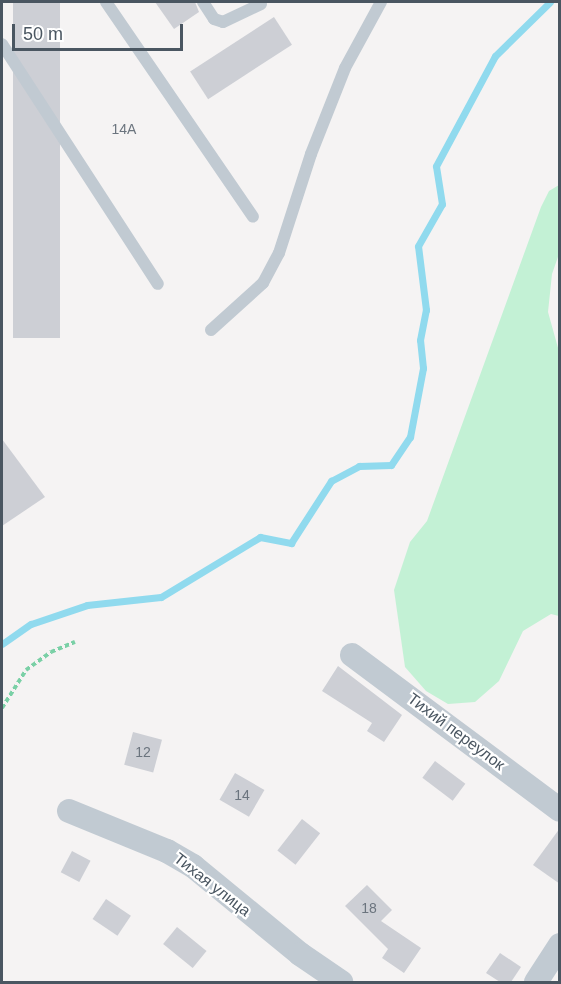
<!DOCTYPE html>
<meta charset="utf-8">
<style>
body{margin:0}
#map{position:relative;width:561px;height:984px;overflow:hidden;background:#f5f3f3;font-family:Arial,sans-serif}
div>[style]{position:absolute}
.green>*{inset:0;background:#c3f1d5}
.stream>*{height:7px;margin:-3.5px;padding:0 3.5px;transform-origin:3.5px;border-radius:3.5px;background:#90daee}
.building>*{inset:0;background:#cdcfd5;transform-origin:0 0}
.path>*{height:4px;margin-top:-2px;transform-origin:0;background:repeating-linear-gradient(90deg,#7ad0a6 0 4.5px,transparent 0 7.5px)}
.lane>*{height:12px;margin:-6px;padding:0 6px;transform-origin:6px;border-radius:6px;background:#c1cad2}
.street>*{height:24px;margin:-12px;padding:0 12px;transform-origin:12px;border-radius:12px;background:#c1cad2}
span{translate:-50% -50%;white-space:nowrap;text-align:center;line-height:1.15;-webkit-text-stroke:4.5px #fff;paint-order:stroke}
.number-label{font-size:14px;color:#6b747e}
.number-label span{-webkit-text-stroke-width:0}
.street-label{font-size:16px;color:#4a5661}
.frame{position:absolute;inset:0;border:3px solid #4a5661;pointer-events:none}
.scale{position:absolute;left:12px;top:24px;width:171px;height:27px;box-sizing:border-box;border:3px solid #4a5661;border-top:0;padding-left:8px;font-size:18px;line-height:21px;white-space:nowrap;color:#4a5661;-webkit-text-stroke:4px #fff;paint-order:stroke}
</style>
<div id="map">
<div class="green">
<i style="clip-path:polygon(559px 185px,559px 254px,552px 274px,548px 312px,560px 355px,559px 616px,551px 614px,523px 631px,499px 681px,475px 702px,448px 704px,426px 691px,405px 667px,394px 590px,410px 542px,427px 521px,541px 207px,549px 191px)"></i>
</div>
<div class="stream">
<i style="left:2px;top:644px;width:35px;rotate:-35deg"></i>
<i style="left:31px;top:624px;width:59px;rotate:-18.7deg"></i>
<i style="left:87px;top:605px;width:74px;rotate:-6.2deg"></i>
<i style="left:161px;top:597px;width:116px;rotate:-31.2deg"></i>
<i style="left:260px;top:537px;width:32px;rotate:11deg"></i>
<i style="left:291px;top:543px;width:74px;rotate:-57.2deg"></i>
<i style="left:331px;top:481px;width:32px;rotate:-28deg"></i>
<i style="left:359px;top:466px;width:32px;rotate:-2deg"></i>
<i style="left:391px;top:465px;width:34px;rotate:-56deg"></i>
<i style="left:410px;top:437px;width:70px;rotate:-79.3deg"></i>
<i style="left:423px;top:368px;width:28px;rotate:-96deg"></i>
<i style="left:420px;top:340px;width:31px;rotate:-79deg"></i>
<i style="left:426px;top:310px;width:64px;rotate:-97.1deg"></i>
<i style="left:418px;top:246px;width:48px;rotate:-60.3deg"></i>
<i style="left:442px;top:204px;width:38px;rotate:-99deg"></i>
<i style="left:436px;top:166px;width:125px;rotate:-61.8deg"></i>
<i style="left:495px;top:56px;width:77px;rotate:-44.5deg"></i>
</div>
<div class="building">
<i style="left:13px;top:2px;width:47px;height:336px"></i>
<i style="clip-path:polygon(155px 2px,195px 2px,199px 12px,174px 29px)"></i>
<i style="left:274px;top:17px;width:33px;height:100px;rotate:57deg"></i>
<i style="clip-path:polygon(2px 439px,45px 497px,2px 526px)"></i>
<i style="clip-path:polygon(338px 666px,402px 715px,384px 742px,367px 731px,372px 723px,322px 691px)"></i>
<i style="left:133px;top:732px;width:30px;height:34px;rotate:15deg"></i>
<i style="left:435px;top:761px;width:38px;height:21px;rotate:37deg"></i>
<i style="left:235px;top:773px;width:34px;height:31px;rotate:30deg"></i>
<i style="left:302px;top:819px;width:23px;height:40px;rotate:38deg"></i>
<i style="clip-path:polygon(560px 828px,560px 884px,533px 865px)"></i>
<i style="left:72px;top:851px;width:21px;height:24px;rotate:28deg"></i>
<i style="clip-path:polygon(367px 885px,392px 910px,381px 921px,421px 948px,404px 973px,382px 958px,388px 949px,345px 906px)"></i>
<i style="left:106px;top:899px;width:30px;height:24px;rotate:34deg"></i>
<i style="left:177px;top:927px;width:38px;height:22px;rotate:39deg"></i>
<i style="clip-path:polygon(500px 953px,521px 967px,511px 982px,500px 982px,486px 973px)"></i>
</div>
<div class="path">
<i style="left:2px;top:708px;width:45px;rotate:-57.7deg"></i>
<i style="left:26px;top:670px;width:31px;rotate:-36deg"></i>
<i style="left:51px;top:652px;width:26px;rotate:-23deg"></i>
</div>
<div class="lane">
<i style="left:106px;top:2px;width:260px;rotate:55.6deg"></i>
<i style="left:203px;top:2px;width:20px;rotate:57deg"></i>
<i style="left:214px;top:19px;width:9px;rotate:18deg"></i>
<i style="left:223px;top:22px;width:42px;rotate:-25.3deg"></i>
<i style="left:2px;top:44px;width:286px;rotate:57deg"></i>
<i style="left:211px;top:330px;width:70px;rotate:-42.1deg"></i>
<i style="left:263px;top:283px;width:34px;rotate:-62deg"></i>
<i style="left:279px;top:253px;width:104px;rotate:-72.1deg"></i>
<i style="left:311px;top:154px;width:92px;rotate:-68.4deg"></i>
<i style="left:345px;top:68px;width:75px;rotate:-61.4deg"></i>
</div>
<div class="street">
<i style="left:352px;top:655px;width:259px;rotate:36.7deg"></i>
<i style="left:69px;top:811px;width:106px;rotate:22.2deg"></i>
<i style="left:167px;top:851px;width:30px;rotate:30deg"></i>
<i style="left:193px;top:866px;width:139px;rotate:39.4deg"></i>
<i style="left:300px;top:954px;width:50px;rotate:34.3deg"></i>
<i style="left:536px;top:982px;width:44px;rotate:-57deg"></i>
</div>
<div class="number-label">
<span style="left:124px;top:129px">14А</span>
<span style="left:143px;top:752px">12</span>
<span style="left:242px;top:795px">14</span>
<span style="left:369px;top:908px">18</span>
</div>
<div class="street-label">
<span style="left:456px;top:732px;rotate:37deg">Тихий переулок</span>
<span style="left:212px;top:885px;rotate:38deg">Тихая улица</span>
</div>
<div class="frame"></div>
<div class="scale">50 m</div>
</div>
